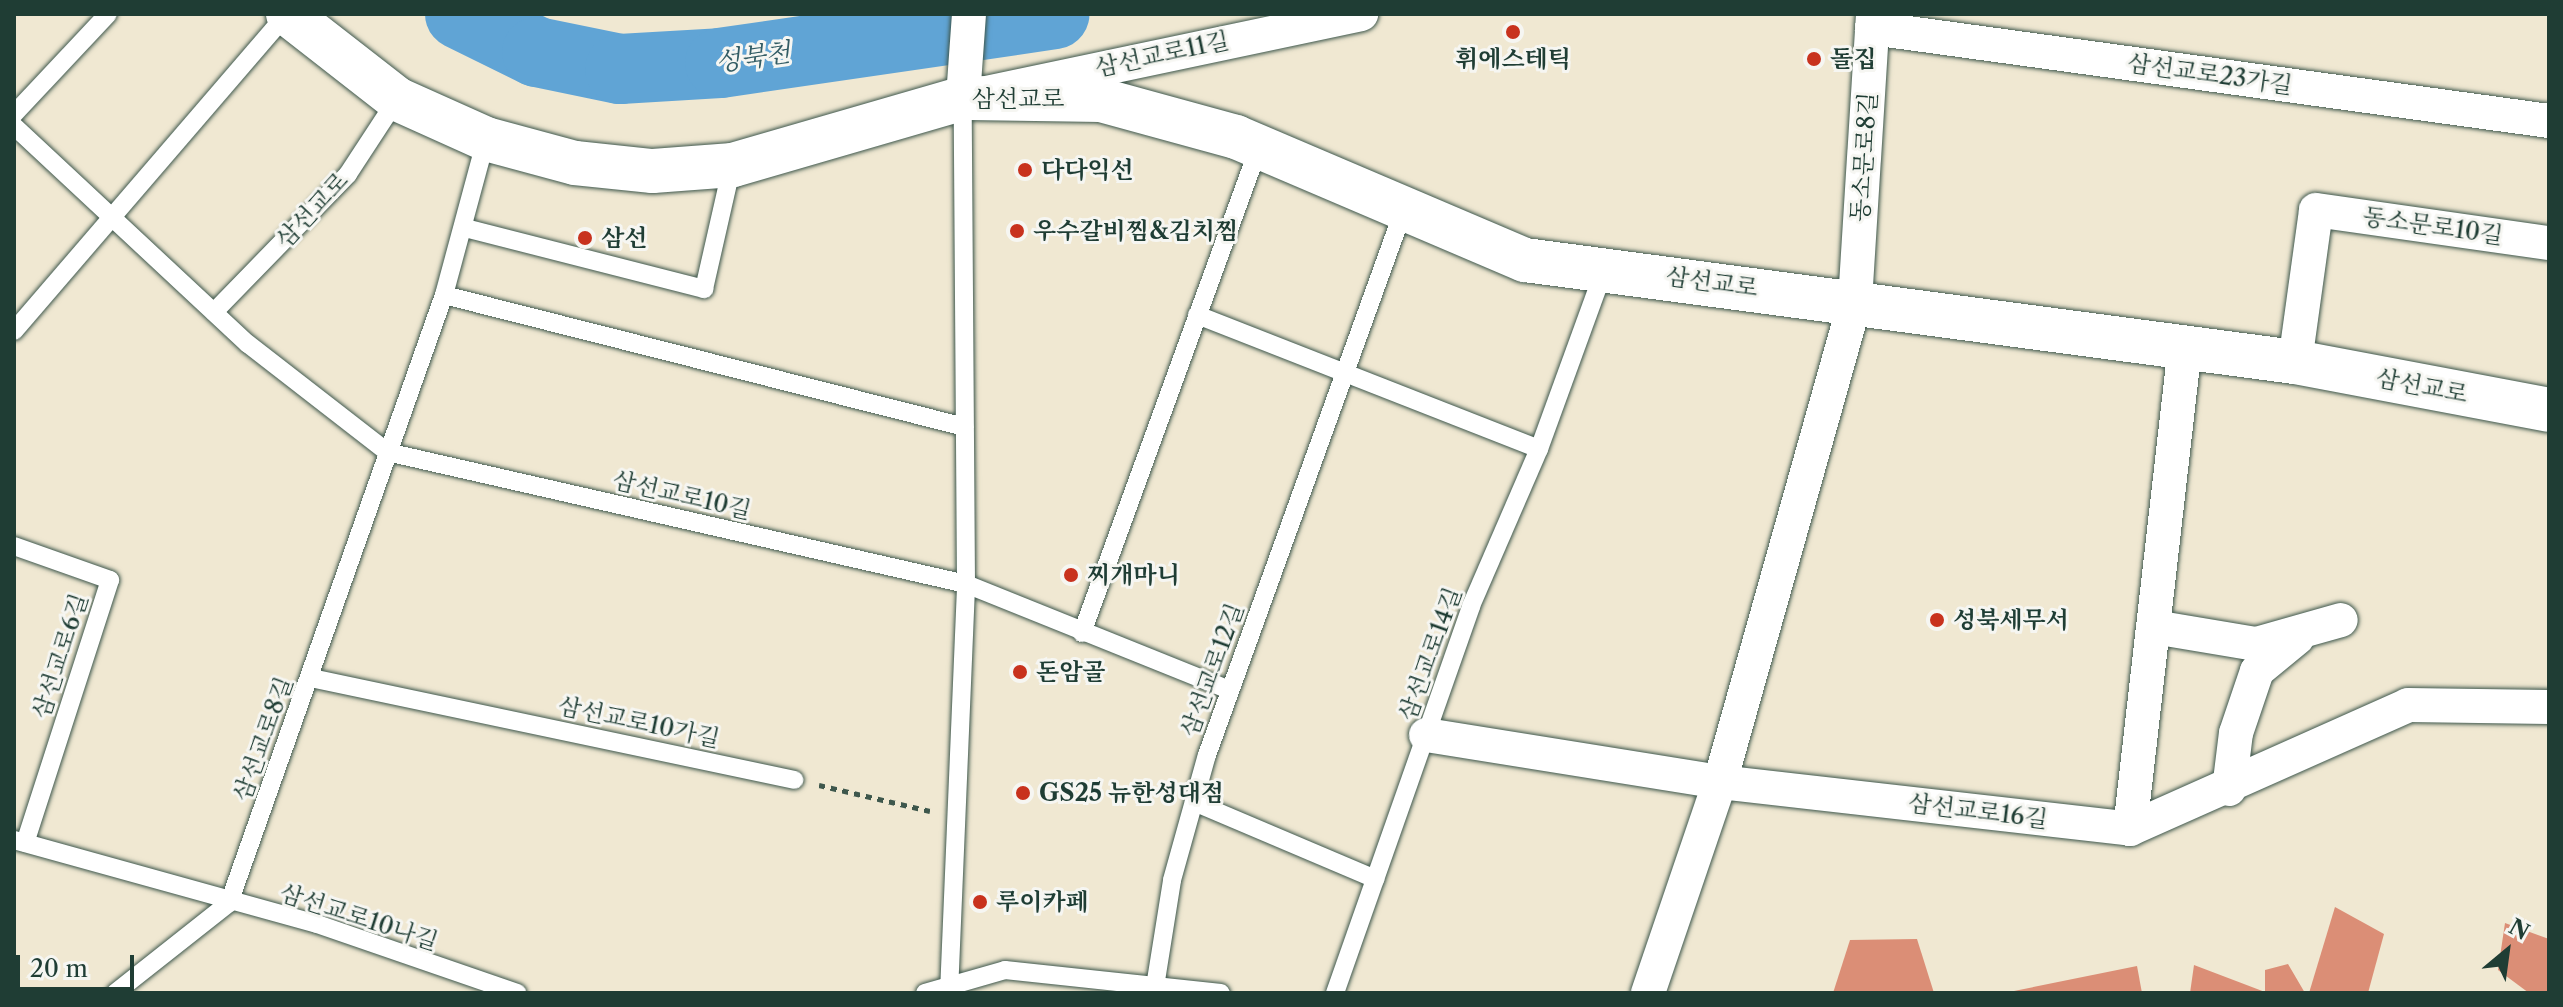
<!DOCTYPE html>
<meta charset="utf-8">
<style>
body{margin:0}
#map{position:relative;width:2563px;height:1007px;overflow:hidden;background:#f0e8d2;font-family:"Libre Caslon Text","Noto Serif KR",serif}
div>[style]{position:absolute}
.river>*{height:70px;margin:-35px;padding:0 35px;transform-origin:35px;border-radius:35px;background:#60a4d5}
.building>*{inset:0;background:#db8e76}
.path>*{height:5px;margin-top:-2.5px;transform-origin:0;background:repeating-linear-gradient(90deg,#3e574c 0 6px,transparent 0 12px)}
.roads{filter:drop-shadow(0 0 2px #3e574c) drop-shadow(0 0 2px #3e574c)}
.lane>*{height:18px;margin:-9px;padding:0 9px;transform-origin:9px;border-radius:9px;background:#fff}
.street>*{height:34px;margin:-17px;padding:0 17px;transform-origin:17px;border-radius:17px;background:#fff}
.secondary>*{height:44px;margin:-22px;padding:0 22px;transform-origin:22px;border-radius:22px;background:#fff}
.dots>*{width:22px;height:22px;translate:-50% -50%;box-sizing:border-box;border:4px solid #f6f6f2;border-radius:50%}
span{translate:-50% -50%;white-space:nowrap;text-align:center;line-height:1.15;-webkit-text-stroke:6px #f6f6f2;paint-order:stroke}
.street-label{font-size:24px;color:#1f3d34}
.poi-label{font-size:24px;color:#1f3d34;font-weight:700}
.left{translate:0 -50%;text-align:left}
.water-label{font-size:26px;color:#325c64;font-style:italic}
.frame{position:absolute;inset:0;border:16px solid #1f3d34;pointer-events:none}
.north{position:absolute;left:2467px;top:911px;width:80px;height:80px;-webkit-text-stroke:6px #f6f6f2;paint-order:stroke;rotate:29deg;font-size:22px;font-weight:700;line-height:32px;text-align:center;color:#1f3d34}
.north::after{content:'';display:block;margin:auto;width:28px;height:36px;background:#1f3d34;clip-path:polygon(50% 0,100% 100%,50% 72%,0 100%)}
.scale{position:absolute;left:16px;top:955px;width:118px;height:36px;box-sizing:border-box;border:4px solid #1f3d34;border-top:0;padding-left:10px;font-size:24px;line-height:28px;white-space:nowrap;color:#1f3d34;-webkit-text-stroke:6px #f6f6f2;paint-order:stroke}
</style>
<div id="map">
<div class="river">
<i style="left:460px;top:14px;width:86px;rotate:26.3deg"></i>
<i style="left:537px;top:52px;width:85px;rotate:11.6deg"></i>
<i style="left:620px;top:69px;width:100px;rotate:-3.4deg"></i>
<i style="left:720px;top:63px;width:338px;rotate:-8.3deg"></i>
</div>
<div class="building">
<i style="clip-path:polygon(2335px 907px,2384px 934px,2368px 993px,2309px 993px)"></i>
<i style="clip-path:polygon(2505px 923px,2549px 939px,2549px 993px,2529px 993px,2498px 970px)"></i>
<i style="clip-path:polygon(1917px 939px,1934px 993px,1833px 993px,1850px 940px)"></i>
<i style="clip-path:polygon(2288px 964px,2305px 993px,2190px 993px,2194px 965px,2265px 992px,2265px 970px)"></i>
<i style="clip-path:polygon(2137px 966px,2142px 993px,2009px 993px,2009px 992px)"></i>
</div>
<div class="path">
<i style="left:819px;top:785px;width:114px;rotate:13.2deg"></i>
</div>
<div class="roads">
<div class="lane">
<i style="left:14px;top:114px;width:137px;rotate:-46.8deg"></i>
<i style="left:14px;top:126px;width:320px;rotate:43deg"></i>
<i style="left:248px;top:344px;width:176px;rotate:37.8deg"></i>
<i style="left:387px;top:452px;width:594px;rotate:12.84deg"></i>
<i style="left:966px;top:584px;width:284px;rotate:21.9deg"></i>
<i style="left:465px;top:228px;width:247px;rotate:14.3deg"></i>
<i style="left:704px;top:289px;width:126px;rotate:-77.2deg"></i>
<i style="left:444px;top:295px;width:537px;rotate:14.22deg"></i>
<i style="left:214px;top:312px;width:192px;rotate:-45.8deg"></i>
<i style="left:348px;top:174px;width:90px;rotate:-56.8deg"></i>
<i style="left:1197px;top:315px;width:367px;rotate:21.4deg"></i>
<i style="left:14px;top:331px;width:418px;rotate:-49.3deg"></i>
<i style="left:14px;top:546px;width:102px;rotate:19.5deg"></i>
<i style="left:110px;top:580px;width:276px;rotate:107.9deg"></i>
<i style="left:1082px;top:633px;width:517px;rotate:-69.99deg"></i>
<i style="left:311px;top:678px;width:494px;rotate:11.9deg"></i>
<i style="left:1194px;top:802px;width:197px;rotate:23deg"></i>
<i style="left:14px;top:840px;width:314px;rotate:15.5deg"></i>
<i style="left:317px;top:924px;width:212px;rotate:19deg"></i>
<i style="left:115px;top:993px;width:145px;rotate:-38.3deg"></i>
<i style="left:229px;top:903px;width:645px;rotate:-70.53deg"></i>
<i style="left:444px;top:295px;width:162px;rotate:-74.9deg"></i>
<i style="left:925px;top:993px;width:83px;rotate:-16deg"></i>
<i style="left:1005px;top:970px;width:217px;rotate:6.1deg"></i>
<i style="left:949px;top:993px;width:409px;rotate:-87.6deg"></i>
<i style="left:966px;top:584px;width:486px;rotate:-90.4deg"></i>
<i style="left:1154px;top:993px;width:114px;rotate:-80.9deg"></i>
<i style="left:1172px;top:880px;width:130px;rotate:-74.4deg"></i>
<i style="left:1207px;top:755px;width:580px;rotate:-70.16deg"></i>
<i style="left:1335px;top:993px;width:410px;rotate:-70.6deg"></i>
<i style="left:1471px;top:606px;width:171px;rotate:-66.6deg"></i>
<i style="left:1539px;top:449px;width:190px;rotate:-70deg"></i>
</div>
<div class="street">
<i style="left:969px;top:14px;width:84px;rotate:94.1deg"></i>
<i style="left:963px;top:98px;width:407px;rotate:-11.9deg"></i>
<i style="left:1872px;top:28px;width:683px;rotate:7.82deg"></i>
<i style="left:2295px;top:362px;width:153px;rotate:-82.1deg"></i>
<i style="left:2316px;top:210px;width:235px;rotate:8.1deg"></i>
<i style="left:2154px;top:627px;width:103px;rotate:9.5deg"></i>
<i style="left:2256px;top:644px;width:88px;rotate:-15.8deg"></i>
<i style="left:1426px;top:735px;width:298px;rotate:9.1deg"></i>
<i style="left:1720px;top:782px;width:413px;rotate:6.5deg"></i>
<i style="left:2130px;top:829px;width:304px;rotate:-24deg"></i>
<i style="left:2408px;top:705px;width:141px;rotate:0.8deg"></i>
<i style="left:2229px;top:789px;width:56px;rotate:-82.9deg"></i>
<i style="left:2236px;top:733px;width:65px;rotate:-71.3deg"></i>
<i style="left:2257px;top:671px;width:52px;rotate:-39.5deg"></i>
<i style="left:2130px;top:829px;width:483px;rotate:-83.5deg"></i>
<i style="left:1648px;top:993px;width:223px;rotate:-71.2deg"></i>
<i style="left:1720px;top:782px;width:500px;rotate:-74.3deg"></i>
<i style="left:1855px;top:301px;width:288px;rotate:-86.4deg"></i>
</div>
<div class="secondary">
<i style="left:288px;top:14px;width:138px;rotate:37.9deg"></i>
<i style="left:397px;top:99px;width:98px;rotate:24.2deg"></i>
<i style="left:486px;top:139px;width:92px;rotate:15.1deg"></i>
<i style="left:575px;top:163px;width:78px;rotate:5.9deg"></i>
<i style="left:653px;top:171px;width:80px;rotate:-4.3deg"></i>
<i style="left:733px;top:165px;width:240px;rotate:-16.2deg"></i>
<i style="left:963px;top:98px;width:138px;rotate:0.8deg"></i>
<i style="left:1101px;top:100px;width:140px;rotate:15.3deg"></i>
<i style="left:1236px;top:137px;width:314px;rotate:23.1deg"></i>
<i style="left:1525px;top:260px;width:777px;rotate:7.55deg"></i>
<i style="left:2295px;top:362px;width:258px;rotate:10.7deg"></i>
</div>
</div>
<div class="dots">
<i style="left:1513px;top:32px;background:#c8321e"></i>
<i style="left:1814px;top:59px;background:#c8321e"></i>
<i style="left:1025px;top:170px;background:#c8321e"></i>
<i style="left:1017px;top:231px;background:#c8321e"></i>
<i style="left:585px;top:238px;background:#c8321e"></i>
<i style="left:1071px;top:575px;background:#c8321e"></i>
<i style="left:1937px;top:620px;background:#c8321e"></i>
<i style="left:1020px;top:672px;background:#c8321e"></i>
<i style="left:1023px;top:793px;background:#c8321e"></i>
<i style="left:980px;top:902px;background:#c8321e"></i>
</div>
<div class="street-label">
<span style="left:1162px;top:54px;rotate:-12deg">삼선교로11길</span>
<span style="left:2210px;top:74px;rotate:8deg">삼선교로23가길</span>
<span style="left:1018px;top:99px">삼선교로</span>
<span style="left:1864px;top:157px;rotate:-86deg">동소문로8길</span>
<span style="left:312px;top:210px;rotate:-47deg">삼선교로</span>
<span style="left:2433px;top:226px;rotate:8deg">동소문로10길</span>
<span style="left:1712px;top:282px;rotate:8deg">삼선교로</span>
<span style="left:2422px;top:386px;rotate:11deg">삼선교로</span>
<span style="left:682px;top:495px;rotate:13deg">삼선교로10길</span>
<span style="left:1430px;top:654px;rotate:-70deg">삼선교로14길</span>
<span style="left:60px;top:656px;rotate:-72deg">삼선교로6길</span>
<span style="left:1212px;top:670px;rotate:-70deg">삼선교로12길</span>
<span style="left:639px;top:722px;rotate:12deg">삼선교로10가길</span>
<span style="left:263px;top:739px;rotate:-70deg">삼선교로8길</span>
<span style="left:1978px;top:811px;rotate:7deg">삼선교로16길</span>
<span style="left:359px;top:917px;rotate:18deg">삼선교로10나길</span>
</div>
<div class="poi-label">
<span style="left:1513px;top:59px">휘에스테틱</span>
<span class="left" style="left:1830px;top:59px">돌집</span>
<span class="left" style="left:1041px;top:170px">다다익선</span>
<span class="left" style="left:1033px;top:231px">우수갈비찜&amp;김치찜</span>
<span class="left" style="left:601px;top:238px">삼선</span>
<span class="left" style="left:1087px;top:575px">찌개마니</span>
<span class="left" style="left:1953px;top:620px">성북세무서</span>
<span class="left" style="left:1036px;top:672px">돈암골</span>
<span class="left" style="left:1039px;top:793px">GS25 뉴한성대점</span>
<span class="left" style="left:996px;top:902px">루이카페</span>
</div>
<div class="water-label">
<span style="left:753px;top:58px;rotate:-8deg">성북천</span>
</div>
<div class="frame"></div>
<div class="north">N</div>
<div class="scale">20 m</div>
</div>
